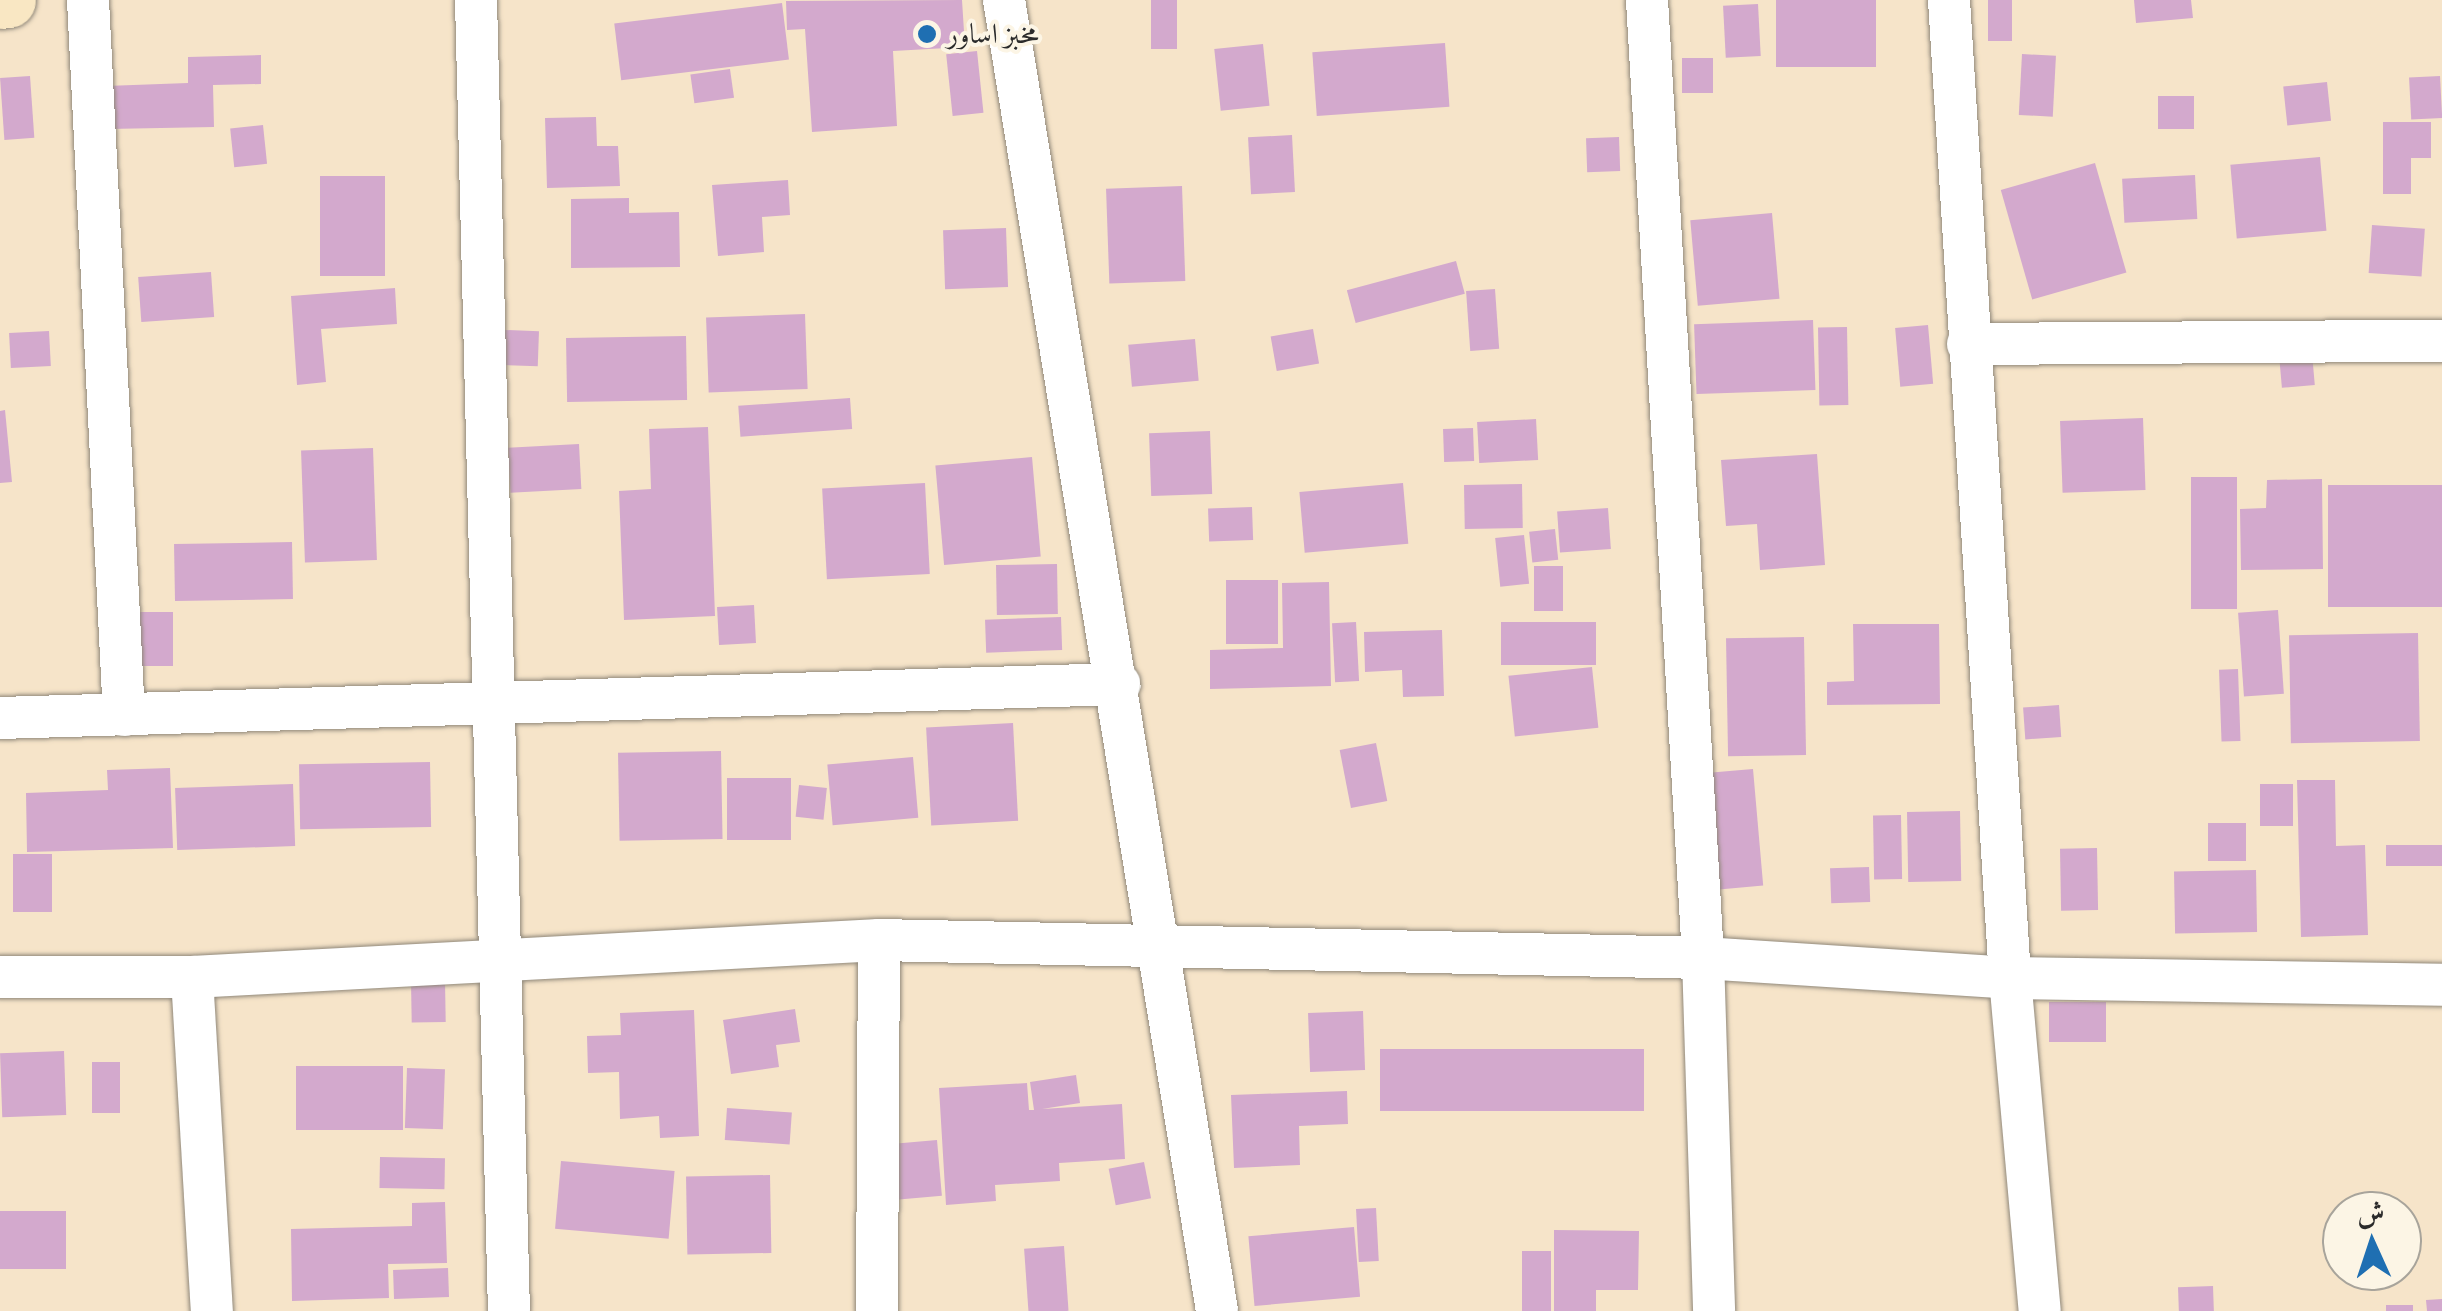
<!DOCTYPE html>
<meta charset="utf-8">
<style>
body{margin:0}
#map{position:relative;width:2442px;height:1311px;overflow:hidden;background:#f6e4c9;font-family:"IM FELL Great Primer",Amiri,serif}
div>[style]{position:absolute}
.building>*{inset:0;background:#d3a9cd;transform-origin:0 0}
.roads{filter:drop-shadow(0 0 2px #90887a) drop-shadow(0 0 2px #90887a)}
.street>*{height:42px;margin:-21px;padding:0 21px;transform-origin:21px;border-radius:21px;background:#fff}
.secondary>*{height:55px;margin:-27.5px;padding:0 27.5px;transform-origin:27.5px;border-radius:27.5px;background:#f9e7c3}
.dots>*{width:28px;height:28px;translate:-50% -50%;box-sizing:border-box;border:5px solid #fcf5e5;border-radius:50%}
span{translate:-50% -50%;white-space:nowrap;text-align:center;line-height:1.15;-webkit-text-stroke:8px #fcf5e5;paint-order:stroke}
.poi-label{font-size:28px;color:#2b2b2b}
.left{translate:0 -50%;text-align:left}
.north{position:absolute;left:2322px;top:1191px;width:100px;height:100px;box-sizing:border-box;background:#fcf5e5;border:2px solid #a8a49b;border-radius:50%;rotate:357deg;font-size:28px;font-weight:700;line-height:40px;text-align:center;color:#2b2b2b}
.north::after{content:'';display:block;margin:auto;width:35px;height:45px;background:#1f6fb2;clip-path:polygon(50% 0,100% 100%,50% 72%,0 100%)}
</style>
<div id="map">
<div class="building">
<i style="clip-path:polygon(962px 0,965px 47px,893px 51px,897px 126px,812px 132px,805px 29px,787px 30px,786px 1px)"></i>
<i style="left:1151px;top:0;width:26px;height:49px"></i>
<i style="left:1776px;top:0;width:100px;height:67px"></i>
<i style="left:1988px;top:0;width:24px;height:41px"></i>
<i style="clip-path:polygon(2134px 0,2191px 0,2193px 18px,2136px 23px)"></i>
<i style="left:782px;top:3px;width:57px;height:169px;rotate:83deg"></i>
<i style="left:1758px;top:4px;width:52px;height:35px;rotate:87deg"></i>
<i style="left:1445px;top:43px;width:64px;height:133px;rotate:86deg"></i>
<i style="left:1263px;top:44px;width:62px;height:49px;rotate:84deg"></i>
<i style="left:977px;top:51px;width:62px;height:31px;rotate:84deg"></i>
<i style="left:2022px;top:54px;width:34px;height:61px;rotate:3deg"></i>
<i style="clip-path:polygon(261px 55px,261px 84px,213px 85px,214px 127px,108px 129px,106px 86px,188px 83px,188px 57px)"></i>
<i style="left:1682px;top:58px;width:31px;height:35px"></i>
<i style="left:730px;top:69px;width:29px;height:40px;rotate:82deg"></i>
<i style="left:30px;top:76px;width:62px;height:30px;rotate:86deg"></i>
<i style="left:2440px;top:76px;width:42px;height:31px;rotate:87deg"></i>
<i style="left:2327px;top:82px;width:39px;height:44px;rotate:84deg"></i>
<i style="left:2194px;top:96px;width:33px;height:36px;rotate:90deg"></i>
<i style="clip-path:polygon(596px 117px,597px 146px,618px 146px,620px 186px,547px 188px,545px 118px)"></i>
<i style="clip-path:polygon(2383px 122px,2431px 122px,2431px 158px,2411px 158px,2411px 194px,2383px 194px)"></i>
<i style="left:263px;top:125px;width:39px;height:33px;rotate:84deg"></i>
<i style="left:1292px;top:135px;width:57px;height:44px;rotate:87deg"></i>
<i style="left:1619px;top:137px;width:34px;height:33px;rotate:88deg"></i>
<i style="left:2320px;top:157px;width:74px;height:90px;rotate:85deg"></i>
<i style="left:2095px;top:163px;width:114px;height:98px;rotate:74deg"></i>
<i style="left:2195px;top:175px;width:44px;height:73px;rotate:87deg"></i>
<i style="left:320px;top:176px;width:65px;height:100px"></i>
<i style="clip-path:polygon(788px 180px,790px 215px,762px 217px,764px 252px,718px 256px,712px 185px)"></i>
<i style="left:1182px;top:186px;width:95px;height:76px;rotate:88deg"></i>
<i style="clip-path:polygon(629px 198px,629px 213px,679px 212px,680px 267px,571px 268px,571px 199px)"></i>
<i style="left:1772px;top:213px;width:86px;height:82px;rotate:85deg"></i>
<i style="left:2372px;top:225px;width:53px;height:48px;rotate:4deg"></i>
<i style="left:1006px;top:228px;width:59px;height:63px;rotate:88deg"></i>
<i style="left:1456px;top:261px;width:34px;height:113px;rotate:75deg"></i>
<i style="left:211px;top:272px;width:45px;height:73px;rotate:86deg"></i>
<i style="clip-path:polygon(395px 288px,397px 324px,321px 329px,326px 382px,297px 385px,291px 296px)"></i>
<i style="left:1495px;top:289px;width:60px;height:29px;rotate:86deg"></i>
<i style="left:805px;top:314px;width:75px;height:99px;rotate:88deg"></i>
<i style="left:1813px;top:320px;width:70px;height:119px;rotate:88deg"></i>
<i style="left:1928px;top:325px;width:59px;height:33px;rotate:85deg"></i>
<i style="left:1847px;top:327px;width:78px;height:29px;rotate:89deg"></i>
<i style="left:1313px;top:329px;width:35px;height:43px;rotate:80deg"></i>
<i style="left:505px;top:330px;width:34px;height:35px;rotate:2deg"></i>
<i style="left:49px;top:331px;width:35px;height:40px;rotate:87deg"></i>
<i style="left:686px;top:336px;width:64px;height:120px;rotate:89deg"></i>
<i style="left:1195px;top:339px;width:42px;height:67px;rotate:85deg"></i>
<i style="left:2312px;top:353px;width:32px;height:33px;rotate:85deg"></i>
<i style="left:850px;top:398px;width:31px;height:112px;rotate:86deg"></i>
<i style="clip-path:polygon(5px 410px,12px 482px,0 483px,0 411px)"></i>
<i style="left:2143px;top:418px;width:72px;height:83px;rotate:88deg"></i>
<i style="left:1536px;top:419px;width:41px;height:59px;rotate:87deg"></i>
<i style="clip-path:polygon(708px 427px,715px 616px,624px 620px,619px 491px,651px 489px,649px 429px)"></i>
<i style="left:1473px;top:428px;width:33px;height:30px;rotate:88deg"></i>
<i style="left:1210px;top:431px;width:63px;height:61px;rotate:88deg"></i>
<i style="left:579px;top:444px;width:45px;height:71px;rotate:87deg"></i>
<i style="left:373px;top:448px;width:112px;height:72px;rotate:88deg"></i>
<i style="clip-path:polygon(1817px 454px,1825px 565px,1760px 570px,1757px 524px,1726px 526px,1721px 460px)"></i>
<i style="left:1032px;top:457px;width:100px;height:97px;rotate:85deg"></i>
<i style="left:2191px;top:477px;width:46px;height:132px"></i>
<i style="clip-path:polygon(2322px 479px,2323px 569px,2241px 570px,2240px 509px,2266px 508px,2267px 480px)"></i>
<i style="left:925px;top:483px;width:91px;height:103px;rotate:87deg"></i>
<i style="left:1403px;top:483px;width:61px;height:104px;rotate:85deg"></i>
<i style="left:1522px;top:484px;width:44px;height:58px;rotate:89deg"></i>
<i style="left:2442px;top:485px;width:122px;height:114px;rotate:90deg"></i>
<i style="left:1252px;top:507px;width:33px;height:44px;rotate:88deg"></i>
<i style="left:1608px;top:508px;width:41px;height:51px;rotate:86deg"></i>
<i style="left:1555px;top:529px;width:31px;height:26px;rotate:84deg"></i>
<i style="left:1524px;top:535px;width:49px;height:29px;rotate:84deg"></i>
<i style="left:292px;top:542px;width:57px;height:118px;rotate:89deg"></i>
<i style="left:1057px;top:564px;width:50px;height:61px;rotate:89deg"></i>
<i style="left:1534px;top:566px;width:29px;height:45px"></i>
<i style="left:1278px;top:580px;width:64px;height:52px;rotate:90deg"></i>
<i style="clip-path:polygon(1329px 582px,1331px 686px,1210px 689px,1210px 650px,1283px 648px,1282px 583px)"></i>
<i style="left:754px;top:605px;width:38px;height:37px;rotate:87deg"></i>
<i style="left:2278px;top:610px;width:84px;height:40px;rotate:86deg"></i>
<i style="left:137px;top:612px;width:36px;height:54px"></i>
<i style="left:1061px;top:617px;width:33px;height:76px;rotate:88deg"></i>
<i style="left:1356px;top:622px;width:59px;height:24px;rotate:87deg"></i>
<i style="left:1501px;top:622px;width:95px;height:43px"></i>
<i style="clip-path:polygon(1853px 624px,1939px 624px,1940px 704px,1827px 705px,1827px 682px,1854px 681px)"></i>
<i style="clip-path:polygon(1442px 630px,1444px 696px,1403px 697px,1402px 670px,1365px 672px,1364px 632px)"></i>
<i style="left:2418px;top:633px;width:108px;height:129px;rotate:89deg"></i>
<i style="left:1804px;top:637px;width:118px;height:78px;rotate:89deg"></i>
<i style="left:1592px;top:667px;width:61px;height:84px;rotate:84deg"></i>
<i style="left:2238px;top:669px;width:72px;height:19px;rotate:88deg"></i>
<i style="left:2059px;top:705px;width:32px;height:36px;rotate:86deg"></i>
<i style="left:1013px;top:723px;width:98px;height:87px;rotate:87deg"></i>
<i style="left:1376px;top:743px;width:59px;height:37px;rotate:79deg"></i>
<i style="left:721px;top:751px;width:88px;height:103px;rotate:89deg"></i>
<i style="left:913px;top:757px;width:61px;height:86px;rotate:85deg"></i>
<i style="left:430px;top:762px;width:65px;height:131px;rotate:89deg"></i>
<i style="clip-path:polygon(170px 768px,173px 848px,27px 852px,26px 793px,108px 790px,107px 770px)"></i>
<i style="left:1753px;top:769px;width:117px;height:47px;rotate:85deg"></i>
<i style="left:791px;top:778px;width:62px;height:64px;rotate:90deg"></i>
<i style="clip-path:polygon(2297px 780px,2335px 780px,2336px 846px,2365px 845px,2368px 935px,2301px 937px)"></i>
<i style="left:293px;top:784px;width:62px;height:118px;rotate:88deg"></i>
<i style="left:2260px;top:784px;width:33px;height:42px"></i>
<i style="left:799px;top:785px;width:28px;height:32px;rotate:6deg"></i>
<i style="left:1960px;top:811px;width:70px;height:53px;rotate:89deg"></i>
<i style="left:1901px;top:815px;width:64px;height:28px;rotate:89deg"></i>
<i style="left:2208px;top:823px;width:38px;height:38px"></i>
<i style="left:2442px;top:845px;width:21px;height:56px;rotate:90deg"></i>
<i style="left:2097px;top:848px;width:62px;height:37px;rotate:89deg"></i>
<i style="left:13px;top:854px;width:39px;height:58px"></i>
<i style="left:1869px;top:867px;width:35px;height:39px;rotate:88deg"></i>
<i style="left:2256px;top:870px;width:62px;height:82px;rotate:89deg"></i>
<i style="left:445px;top:981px;width:41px;height:34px;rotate:89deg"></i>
<i style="left:2106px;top:1002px;width:40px;height:57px;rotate:90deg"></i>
<i style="clip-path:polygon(795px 1009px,800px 1042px,776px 1045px,779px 1067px,731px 1074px,723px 1020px)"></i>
<i style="clip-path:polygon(694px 1010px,699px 1136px,660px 1138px,659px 1116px,620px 1119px,619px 1072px,588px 1073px,587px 1036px,621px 1035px,620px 1013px)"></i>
<i style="left:1363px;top:1011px;width:59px;height:55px;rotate:88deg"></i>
<i style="left:1644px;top:1049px;width:62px;height:264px;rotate:90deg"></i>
<i style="left:64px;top:1051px;width:64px;height:64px;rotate:88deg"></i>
<i style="left:92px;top:1062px;width:28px;height:51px"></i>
<i style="left:296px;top:1066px;width:107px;height:64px"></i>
<i style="left:407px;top:1068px;width:38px;height:60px;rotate:2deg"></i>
<i style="clip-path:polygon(1076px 1075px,1080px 1103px,1042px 1109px,1122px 1104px,1125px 1159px,1059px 1163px,1060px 1181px,995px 1185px,996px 1201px,946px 1205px,939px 1088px,1027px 1083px,1029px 1110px,1034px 1110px,1030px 1082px)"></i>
<i style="clip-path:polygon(1347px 1091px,1348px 1124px,1299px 1126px,1300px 1165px,1234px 1168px,1231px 1095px)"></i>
<i style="left:727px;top:1108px;width:65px;height:32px;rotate:4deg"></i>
<i style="left:937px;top:1140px;width:56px;height:43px;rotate:85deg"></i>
<i style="left:380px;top:1157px;width:65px;height:31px;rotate:1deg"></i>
<i style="left:561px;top:1161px;width:114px;height:68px;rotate:5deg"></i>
<i style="left:1144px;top:1162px;width:37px;height:36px;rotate:79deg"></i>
<i style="left:770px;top:1175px;width:78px;height:84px;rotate:89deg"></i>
<i style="clip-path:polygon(445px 1202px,447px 1263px,388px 1264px,389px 1298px,292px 1301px,291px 1229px,412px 1226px,412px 1203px)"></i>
<i style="left:1376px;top:1208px;width:53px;height:20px;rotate:87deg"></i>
<i style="left:0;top:1211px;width:66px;height:58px"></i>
<i style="left:1354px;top:1227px;width:70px;height:106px;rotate:85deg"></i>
<i style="clip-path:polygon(1554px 1230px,1639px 1231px,1638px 1290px,1596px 1290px,1596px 1311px,1554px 1311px)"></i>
<i style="left:1064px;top:1246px;width:65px;height:40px;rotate:86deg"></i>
<i style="left:1522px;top:1251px;width:29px;height:60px"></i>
<i style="left:448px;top:1268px;width:29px;height:55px;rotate:88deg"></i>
<i style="left:2213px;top:1286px;width:25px;height:35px;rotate:88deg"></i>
<i style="clip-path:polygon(2442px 1299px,2442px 1311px,2427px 1311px,2426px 1300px)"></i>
<i style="left:2386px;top:1305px;width:27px;height:6px"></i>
</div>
<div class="roads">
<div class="street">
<i style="left:88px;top:0;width:716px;rotate:87.12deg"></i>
<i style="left:476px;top:0;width:1311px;rotate:88.56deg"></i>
<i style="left:1004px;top:0;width:1328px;rotate:80.77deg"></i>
<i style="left:1647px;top:0;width:960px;rotate:86.65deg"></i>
<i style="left:1703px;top:958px;width:353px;rotate:88.2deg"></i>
<i style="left:1949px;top:0;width:980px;rotate:86.43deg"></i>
<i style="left:2010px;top:978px;width:334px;rotate:84.9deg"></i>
<i style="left:1968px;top:344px;width:474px;rotate:-0.4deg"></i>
<i style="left:0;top:718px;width:1120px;rotate:-1.74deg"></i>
<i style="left:0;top:977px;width:192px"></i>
<i style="left:192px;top:977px;width:688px;rotate:-3.08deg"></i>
<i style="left:879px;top:940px;width:824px;rotate:1.25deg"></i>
<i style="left:1703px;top:958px;width:308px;rotate:3.7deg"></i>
<i style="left:2010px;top:978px;width:432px;rotate:0.9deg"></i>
<i style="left:192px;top:977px;width:335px;rotate:86.6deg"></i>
<i style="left:877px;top:1311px;width:371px;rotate:-89.7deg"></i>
</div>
<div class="secondary">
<i style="left:0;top:1px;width:8px;rotate:-7deg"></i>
</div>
</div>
<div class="dots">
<i style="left:927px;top:34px;background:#1f6fb2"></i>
</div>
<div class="poi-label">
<span class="left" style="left:947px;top:34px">مخبز اساور</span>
</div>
<div class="north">ش</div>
</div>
